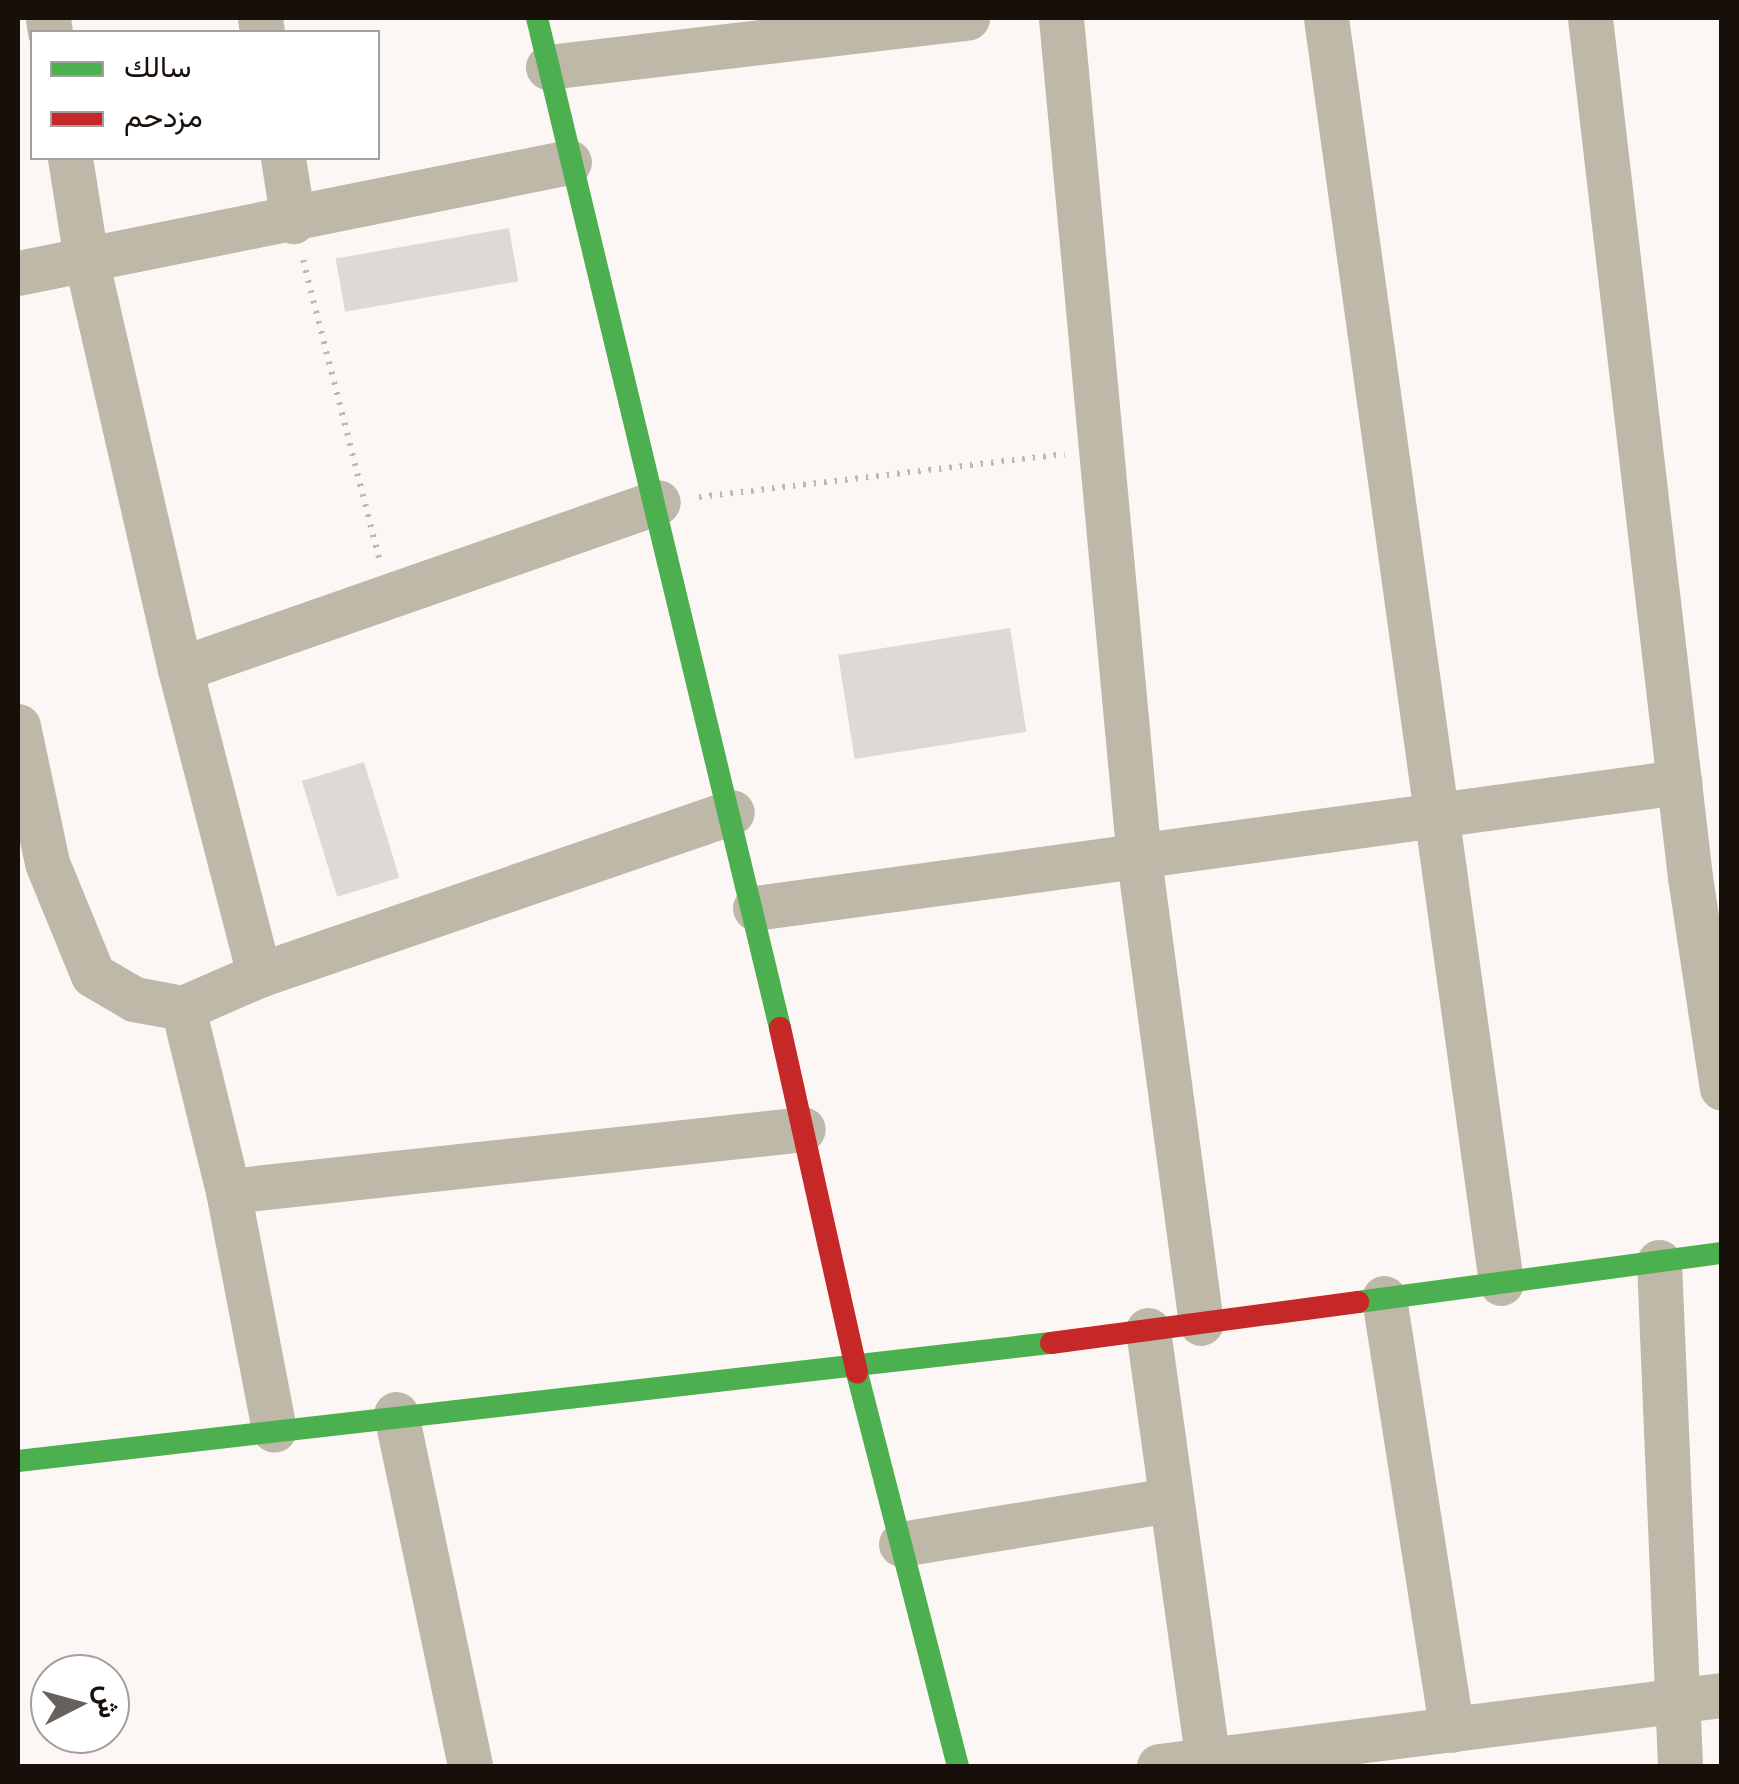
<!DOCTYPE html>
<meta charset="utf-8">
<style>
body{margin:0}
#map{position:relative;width:1739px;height:1784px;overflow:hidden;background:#fcf7f4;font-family:Merriweather,Vazirmatn,serif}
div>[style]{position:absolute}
.building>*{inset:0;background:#dfd9d5;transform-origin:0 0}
.path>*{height:6px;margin-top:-3px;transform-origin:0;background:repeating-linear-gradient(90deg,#beb9b0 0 2.5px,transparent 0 10.5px)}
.street>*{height:45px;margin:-22.5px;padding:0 22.5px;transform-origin:22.5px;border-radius:22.5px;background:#beb8a8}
.fast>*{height:22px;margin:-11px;padding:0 11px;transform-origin:11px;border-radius:11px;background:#4caf50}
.jam>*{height:22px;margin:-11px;padding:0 11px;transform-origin:11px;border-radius:11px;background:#c62828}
span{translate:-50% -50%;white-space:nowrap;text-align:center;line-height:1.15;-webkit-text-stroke:9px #fff;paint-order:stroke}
.frame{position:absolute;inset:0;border:20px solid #170f0a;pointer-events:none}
.legend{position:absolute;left:30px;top:30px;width:350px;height:130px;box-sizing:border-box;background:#fff;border:2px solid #a29f9d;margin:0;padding:12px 18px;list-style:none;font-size:30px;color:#170f0a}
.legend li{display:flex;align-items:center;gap:20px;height:50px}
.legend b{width:50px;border:2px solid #a29f9d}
.north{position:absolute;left:30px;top:1654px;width:100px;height:100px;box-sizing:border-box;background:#fff;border:2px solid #a29f9d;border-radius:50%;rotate:84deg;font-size:28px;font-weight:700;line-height:40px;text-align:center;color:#170f0a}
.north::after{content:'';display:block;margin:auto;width:35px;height:45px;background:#67605c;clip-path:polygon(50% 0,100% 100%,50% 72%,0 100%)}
</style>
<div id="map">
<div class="building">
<i style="left:509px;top:228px;width:54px;height:176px;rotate:80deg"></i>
<i style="left:1010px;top:628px;width:105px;height:174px;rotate:81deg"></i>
<i style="left:364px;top:762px;width:121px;height:65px;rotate:73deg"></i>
</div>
<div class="path">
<i style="left:303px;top:260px;width:309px;rotate:75.7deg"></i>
<i style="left:699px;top:497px;width:368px;rotate:-6.7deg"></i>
</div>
<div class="street">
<i style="left:48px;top:18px;width:14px;rotate:82deg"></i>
<i style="left:260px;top:18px;width:14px;rotate:82deg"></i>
<i style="left:1061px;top:18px;width:845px;rotate:84.7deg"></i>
<i style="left:1139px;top:859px;width:468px;rotate:82.4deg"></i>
<i style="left:1326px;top:18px;width:1277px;rotate:82.12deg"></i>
<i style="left:1590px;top:18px;width:865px;rotate:83.36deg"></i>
<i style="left:1690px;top:877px;width:213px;rotate:81.4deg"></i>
<i style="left:548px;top:67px;width:422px;rotate:-6.7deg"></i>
<i style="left:70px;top:158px;width:102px;rotate:81deg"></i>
<i style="left:86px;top:259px;width:421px;rotate:77.1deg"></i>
<i style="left:180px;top:669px;width:316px;rotate:75.5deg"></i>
<i style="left:283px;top:158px;width:64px;rotate:81deg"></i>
<i style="left:18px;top:273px;width:562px;rotate:-11.39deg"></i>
<i style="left:180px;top:669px;width:506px;rotate:-19.26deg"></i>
<i style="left:18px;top:726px;width:140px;rotate:78deg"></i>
<i style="left:47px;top:863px;width:121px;rotate:67.7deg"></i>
<i style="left:93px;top:975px;width:48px;rotate:30.3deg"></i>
<i style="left:134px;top:999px;width:50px;rotate:10.4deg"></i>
<i style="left:183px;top:1008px;width:83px;rotate:-23.5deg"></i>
<i style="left:259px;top:975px;width:500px;rotate:-19.01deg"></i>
<i style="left:755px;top:908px;width:933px;rotate:-7.77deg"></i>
<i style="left:183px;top:1008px;width:188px;rotate:76.2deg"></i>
<i style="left:228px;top:1191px;width:243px;rotate:79.1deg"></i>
<i style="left:228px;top:1191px;width:578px;rotate:-6.15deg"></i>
<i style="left:1659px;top:1262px;width:504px;rotate:87.61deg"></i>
<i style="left:1384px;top:1298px;width:437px;rotate:81.1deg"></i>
<i style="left:1148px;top:1330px;width:434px;rotate:82.1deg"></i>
<i style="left:396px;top:1414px;width:360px;rotate:78.1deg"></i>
<i style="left:901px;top:1544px;width:272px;rotate:-9.3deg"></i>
<i style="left:1159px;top:1766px;width:567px;rotate:-7.19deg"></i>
</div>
<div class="fast">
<i style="left:537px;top:18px;width:1039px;rotate:76.47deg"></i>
<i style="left:1358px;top:1302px;width:367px;rotate:-7.7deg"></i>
<i style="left:857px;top:1373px;width:406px;rotate:75.6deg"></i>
<i style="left:18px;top:1461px;width:1040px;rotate:-6.52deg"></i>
</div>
<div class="jam">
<i style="left:780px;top:1028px;width:353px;rotate:77.4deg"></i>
<i style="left:1051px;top:1343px;width:310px;rotate:-7.6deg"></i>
</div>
<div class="frame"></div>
<ul class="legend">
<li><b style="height:12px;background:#4caf50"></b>سالك</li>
<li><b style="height:12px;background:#c62828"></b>مزدحم</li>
</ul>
<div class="north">ش</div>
</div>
